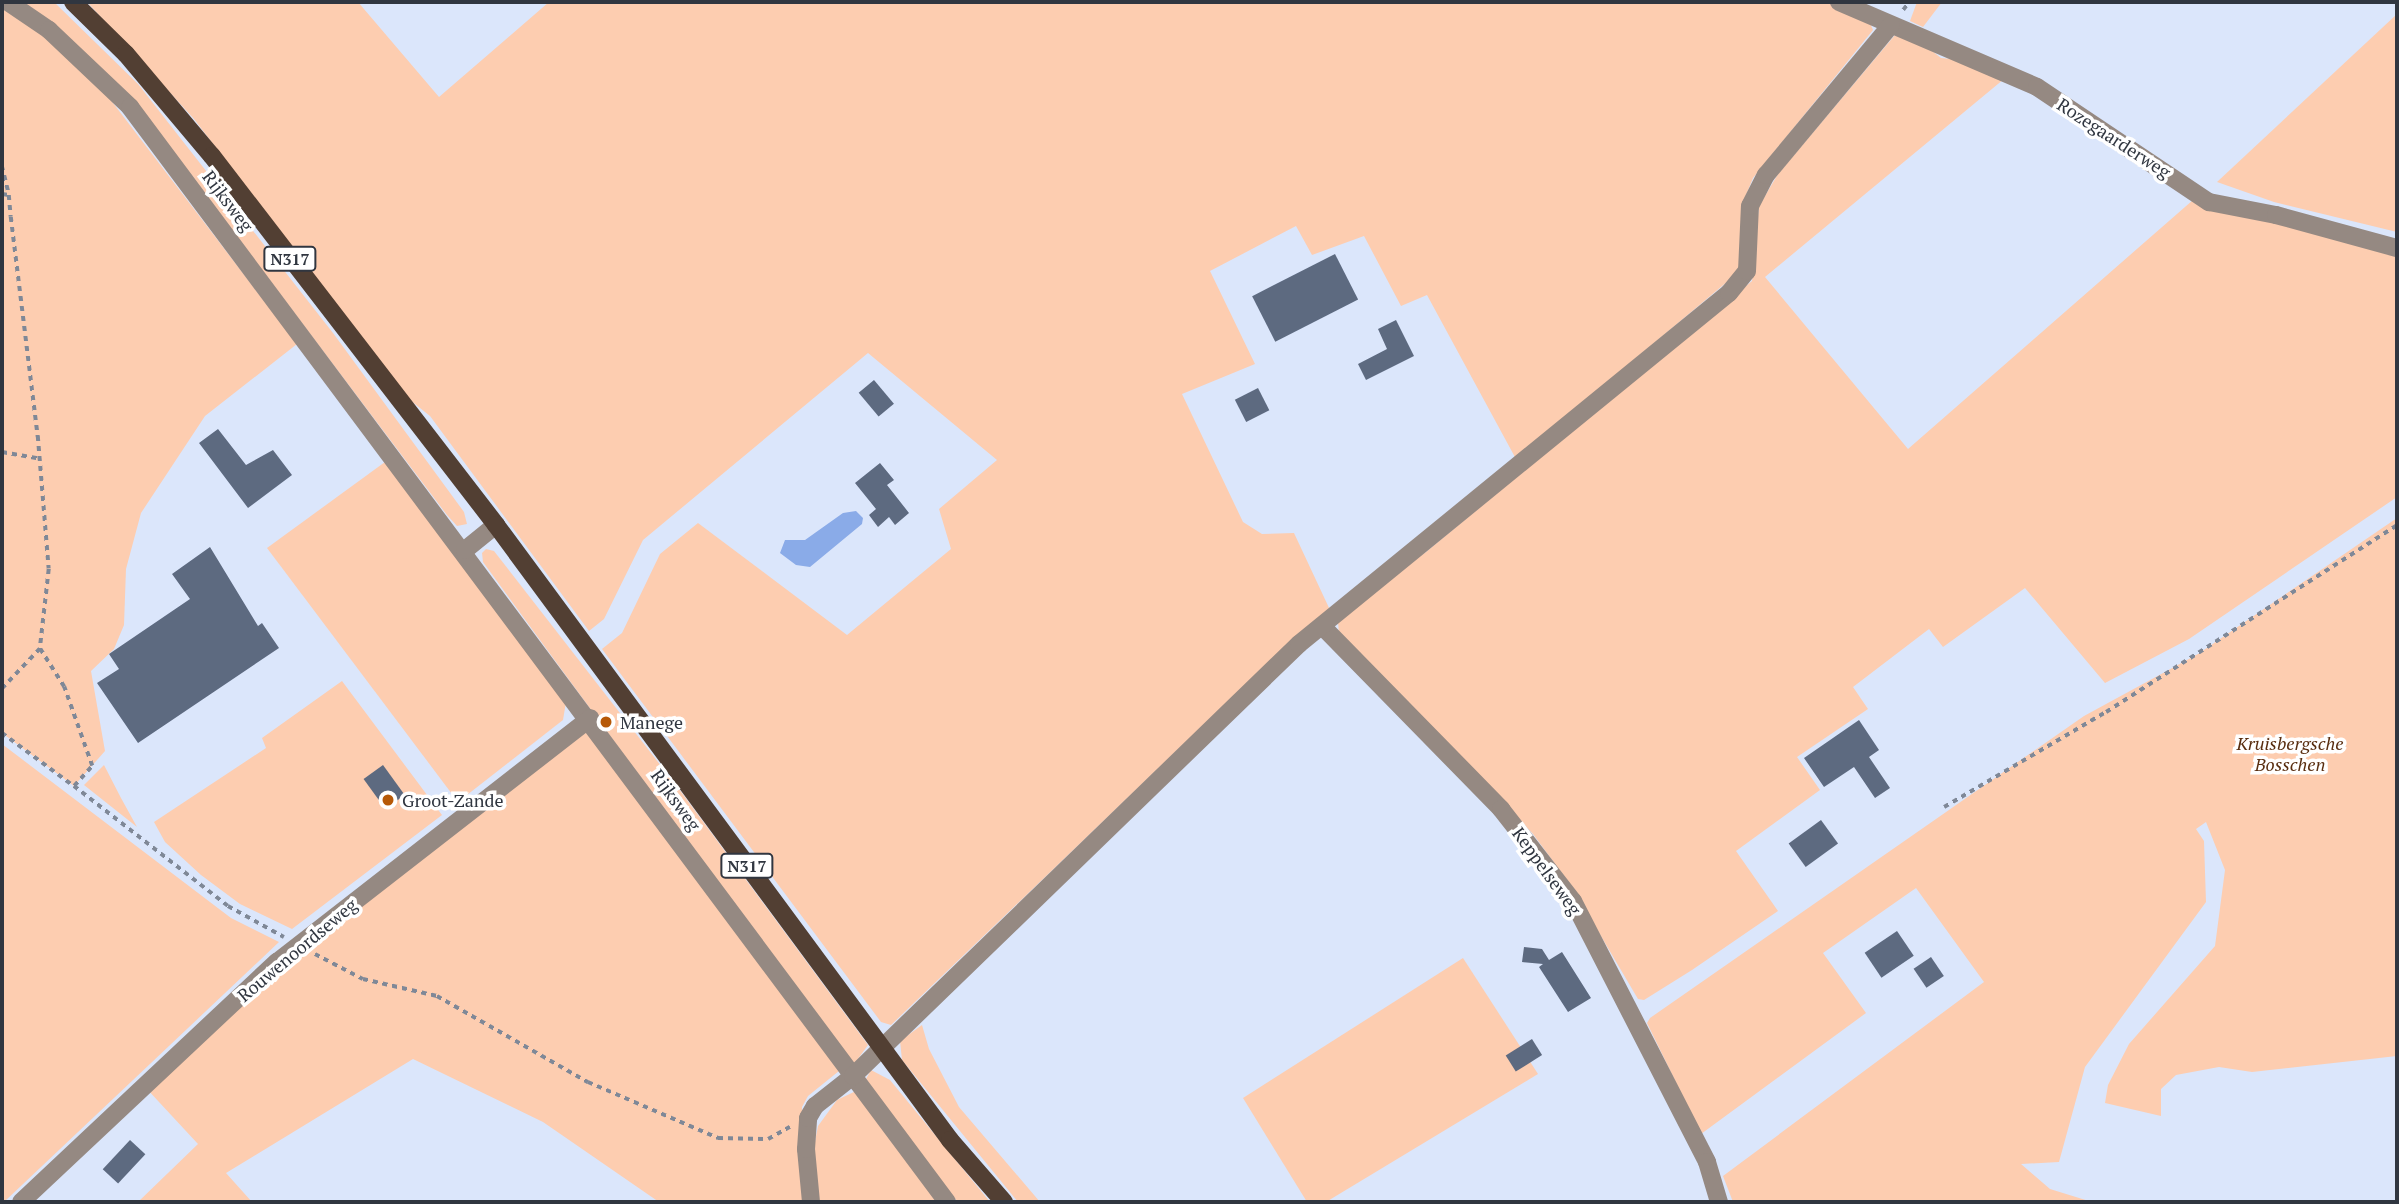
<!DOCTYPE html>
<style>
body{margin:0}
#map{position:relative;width:2399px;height:1204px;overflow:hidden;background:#dbe6fb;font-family:"PT Serif",serif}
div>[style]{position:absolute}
.green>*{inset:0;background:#fdcdb0}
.water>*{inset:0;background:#8aabe8}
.building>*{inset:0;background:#5d6a80;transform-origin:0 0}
.path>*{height:3.5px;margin-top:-1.75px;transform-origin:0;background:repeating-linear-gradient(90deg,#7f8897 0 5px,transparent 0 10px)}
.minor>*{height:18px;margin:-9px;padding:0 9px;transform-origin:9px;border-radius:9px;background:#958982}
.major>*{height:18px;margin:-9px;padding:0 9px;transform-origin:9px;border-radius:9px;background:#523f33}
.dots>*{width:19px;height:19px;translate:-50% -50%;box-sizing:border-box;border:4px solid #fff;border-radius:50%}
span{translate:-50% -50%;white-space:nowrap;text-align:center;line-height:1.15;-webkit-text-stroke:7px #fff;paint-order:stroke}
.shield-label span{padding:2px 5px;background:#fff;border:2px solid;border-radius:5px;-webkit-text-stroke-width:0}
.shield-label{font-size:16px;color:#303640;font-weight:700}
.street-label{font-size:18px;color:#303640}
.poi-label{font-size:18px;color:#303640}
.left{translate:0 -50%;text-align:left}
.park-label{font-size:18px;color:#592e10;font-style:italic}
.frame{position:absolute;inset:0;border:4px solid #303640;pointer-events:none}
</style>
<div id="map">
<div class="green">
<i style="clip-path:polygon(15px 2px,54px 2px,138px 84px,333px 333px,464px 512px,467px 524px,457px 526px,447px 515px,153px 126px)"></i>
<i style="clip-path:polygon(87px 2px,358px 2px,439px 97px,549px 2px,1831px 2px,1870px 23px,1873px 30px,1753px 178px,1742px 205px,1740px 271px,1516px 459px,1427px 295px,1401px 306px,1364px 236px,1312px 255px,1296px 226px,1210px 271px,1255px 364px,1182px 394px,1243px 522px,1262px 534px,1294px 533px,1330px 610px,1297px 635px,891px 1025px,881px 1022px,602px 649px,622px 633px,660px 554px,698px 523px,847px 635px,951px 549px,939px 509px,997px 460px,868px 353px,643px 540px,604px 619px,589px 631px,430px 416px,405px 396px,194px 119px)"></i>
<i style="clip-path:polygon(1917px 2px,1942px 2px,1923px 27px,1910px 21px)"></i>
<i style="clip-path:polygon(2px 7px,18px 15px,97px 82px,297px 344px,205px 416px,141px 513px,126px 569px,124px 625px,114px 649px,91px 671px,105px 751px,74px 786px,2px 733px)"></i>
<i style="clip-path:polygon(2397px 14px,2397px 232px,2274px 202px,2217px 182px)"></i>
<i style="clip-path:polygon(1895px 35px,1926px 46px,1941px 58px,1961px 60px,2004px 79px,1765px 277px,1908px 449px,2201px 193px,2397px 248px,2397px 497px,2189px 639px,2105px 683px,2025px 588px,1943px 647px,1929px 629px,1853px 687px,1868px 709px,1797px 757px,1820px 790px,1736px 851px,1778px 911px,1692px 970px,1644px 1000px,1638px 999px,1572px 887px,1533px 834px,1339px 634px,1338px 622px,1350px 605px,1426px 552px,1752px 281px,1759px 206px,1778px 174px)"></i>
<i style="clip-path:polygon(385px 462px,566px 702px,563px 720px,458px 802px,267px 548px)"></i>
<i style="clip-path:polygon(2397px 518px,2397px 1056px,2252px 1072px,2219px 1067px,2176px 1075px,2161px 1089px,2161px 1116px,2105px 1103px,2108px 1085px,2129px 1044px,2215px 946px,2225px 870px,2206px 822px,2196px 829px,2204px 841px,2206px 902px,2085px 1067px,2059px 1162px,2021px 1164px,2050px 1189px,2092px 1202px,1733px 1202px,1723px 1176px,1984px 982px,1916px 888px,1823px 953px,1866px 1013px,1701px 1134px,1647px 1023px,1650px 1018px,2084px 716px,2198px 654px)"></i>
<i style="clip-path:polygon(486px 549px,494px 551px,679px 789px,868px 1045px,852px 1067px,483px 562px,482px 553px)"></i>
<i style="clip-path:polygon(342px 681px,442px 815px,292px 929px,240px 904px,201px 875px,165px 842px,154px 822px,266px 748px,262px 738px)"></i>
<i style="clip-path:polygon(586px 729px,839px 1071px,808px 1096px,802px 1107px,806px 1202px,659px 1202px,543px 1122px,413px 1059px,226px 1173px,252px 1202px,138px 1202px,198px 1144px,146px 1088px,228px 1009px)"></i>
<i style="clip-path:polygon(2px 744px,231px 918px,279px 942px,4px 1202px)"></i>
<i style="clip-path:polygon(104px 765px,121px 798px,137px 827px,84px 785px)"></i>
<i style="clip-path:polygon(1463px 958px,1538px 1074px,1326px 1202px,1307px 1202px,1243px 1098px)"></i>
<i style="clip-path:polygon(922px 1025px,929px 1049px,959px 1107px,1040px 1202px,1018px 1202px,902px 1060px,900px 1041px)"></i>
<i style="clip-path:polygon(871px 1070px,890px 1080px,990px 1202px,958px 1202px,939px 1181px,866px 1079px)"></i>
<i style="clip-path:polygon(856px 1091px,942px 1202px,818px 1202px,812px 1157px,818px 1126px,837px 1100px)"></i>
</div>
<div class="water">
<i style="clip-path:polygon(856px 511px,863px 518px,862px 524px,810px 567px,796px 565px,780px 553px,785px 540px,805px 540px,843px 513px)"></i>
</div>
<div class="building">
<i style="left:1335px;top:254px;width:51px;height:93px;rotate:63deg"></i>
<i style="clip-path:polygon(1396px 320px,1414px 356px,1366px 380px,1358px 364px,1387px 349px,1378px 329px)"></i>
<i style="left:874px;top:380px;width:31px;height:20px;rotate:50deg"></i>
<i style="left:1258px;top:388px;width:25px;height:26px;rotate:63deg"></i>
<i style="clip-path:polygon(218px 429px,246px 465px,273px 450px,292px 475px,248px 508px,199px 443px)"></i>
<i style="clip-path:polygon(880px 463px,894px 480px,887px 485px,909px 513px,895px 525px,889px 517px,878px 527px,869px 515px,876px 509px,855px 483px)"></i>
<i style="clip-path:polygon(210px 547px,258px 626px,262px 623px,279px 648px,138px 743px,97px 683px,119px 669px,109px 654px,190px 599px,172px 574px)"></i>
<i style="clip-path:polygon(1859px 720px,1879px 750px,1869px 757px,1890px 788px,1875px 798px,1854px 767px,1824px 787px,1804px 758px)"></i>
<i style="left:383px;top:765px;width:37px;height:24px;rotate:54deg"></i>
<i style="left:1821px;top:820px;width:29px;height:40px;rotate:54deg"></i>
<i style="left:1897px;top:931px;width:30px;height:39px;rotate:56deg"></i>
<i style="clip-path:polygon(1524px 947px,1542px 949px,1549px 960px,1562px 952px,1591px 998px,1568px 1012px,1539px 967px,1543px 964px,1522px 962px)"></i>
<i style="left:1931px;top:957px;width:23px;height:21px;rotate:56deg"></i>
<i style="left:1532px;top:1039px;width:19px;height:31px;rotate:58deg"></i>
<i style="left:130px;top:1140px;width:21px;height:40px;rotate:43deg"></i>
</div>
<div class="path">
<i style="left:1903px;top:10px;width:10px;rotate:-53deg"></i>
<i style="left:2px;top:166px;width:30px;rotate:76deg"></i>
<i style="left:2px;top:194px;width:7px;rotate:8deg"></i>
<i style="left:9px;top:195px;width:22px;rotate:85deg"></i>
<i style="left:11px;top:217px;width:221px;rotate:83deg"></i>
<i style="left:38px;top:436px;width:133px;rotate:85.3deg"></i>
<i style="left:49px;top:569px;width:81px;rotate:96.4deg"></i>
<i style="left:40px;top:649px;width:55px;rotate:133.5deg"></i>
<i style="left:2px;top:452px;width:39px;rotate:10deg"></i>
<i style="left:2px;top:733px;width:89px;rotate:36.4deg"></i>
<i style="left:74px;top:786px;width:27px;rotate:-48deg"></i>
<i style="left:92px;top:766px;width:84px;rotate:-109.5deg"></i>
<i style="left:64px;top:687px;width:45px;rotate:-122.3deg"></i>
<i style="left:74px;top:786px;width:195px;rotate:37.9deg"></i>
<i style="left:228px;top:906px;width:64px;rotate:29deg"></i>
<i style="left:1944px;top:807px;width:188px;rotate:-30.4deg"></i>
<i style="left:2106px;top:712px;width:346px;rotate:-32.7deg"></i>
<i style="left:315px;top:954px;width:54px;rotate:27.5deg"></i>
<i style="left:363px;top:979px;width:76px;rotate:12.9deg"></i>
<i style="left:437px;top:996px;width:174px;rotate:29.7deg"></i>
<i style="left:588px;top:1082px;width:142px;rotate:23.3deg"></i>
<i style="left:718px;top:1138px;width:50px;rotate:1.1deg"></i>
<i style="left:768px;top:1139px;width:25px;rotate:-29deg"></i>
</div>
<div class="minor">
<i style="left:8px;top:2px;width:50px;rotate:34.3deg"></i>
<i style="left:49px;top:30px;width:112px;rotate:43.5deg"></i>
<i style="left:130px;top:107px;width:1366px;rotate:53.27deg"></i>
<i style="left:1839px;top:2px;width:215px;rotate:23.2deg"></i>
<i style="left:2037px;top:87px;width:207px;rotate:33.8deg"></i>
<i style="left:2209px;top:202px;width:68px;rotate:11deg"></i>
<i style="left:2276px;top:215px;width:125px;rotate:15.3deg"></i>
<i style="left:465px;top:550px;width:40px;rotate:-39deg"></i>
<i style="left:1323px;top:627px;width:255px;rotate:45.6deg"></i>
<i style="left:1501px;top:809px;width:117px;rotate:52deg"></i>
<i style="left:1573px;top:901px;width:293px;rotate:62.8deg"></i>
<i style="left:1707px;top:1162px;width:42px;rotate:73.3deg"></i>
<i style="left:21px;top:1202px;width:351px;rotate:-43.2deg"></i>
<i style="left:277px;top:962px;width:397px;rotate:-37.9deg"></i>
<i style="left:811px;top:1202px;width:53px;rotate:-95.4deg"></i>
<i style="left:806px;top:1149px;width:31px;rotate:-86deg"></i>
<i style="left:808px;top:1118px;width:14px;rotate:-60deg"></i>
<i style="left:815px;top:1106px;width:48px;rotate:-38.3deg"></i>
<i style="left:853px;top:1076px;width:621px;rotate:-44.09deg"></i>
<i style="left:1299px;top:644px;width:555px;rotate:-39.22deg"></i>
<i style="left:1729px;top:293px;width:28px;rotate:-51deg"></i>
<i style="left:1747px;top:271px;width:65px;rotate:-87.4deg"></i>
<i style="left:1750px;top:206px;width:35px;rotate:-63deg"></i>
<i style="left:1766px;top:175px;width:195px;rotate:-50.2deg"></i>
</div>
<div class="major">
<i style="left:73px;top:2px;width:74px;rotate:44.5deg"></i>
<i style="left:126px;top:54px;width:133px;rotate:49.9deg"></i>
<i style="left:212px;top:156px;width:466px;rotate:52.4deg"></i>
<i style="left:496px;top:525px;width:764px;rotate:53.56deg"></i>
<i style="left:950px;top:1140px;width:82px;rotate:48.9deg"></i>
</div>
<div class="dots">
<i style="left:606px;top:722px;background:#b65908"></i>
<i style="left:388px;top:800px;background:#b65908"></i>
</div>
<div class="shield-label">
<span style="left:290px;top:259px">N317</span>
<span style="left:747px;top:866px">N317</span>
</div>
<div class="street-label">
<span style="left:2114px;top:138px;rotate:33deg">Rozegaarderweg</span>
<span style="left:228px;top:201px;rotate:53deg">Rijksweg</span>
<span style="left:676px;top:800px;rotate:54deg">Rijksweg</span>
<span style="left:1547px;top:871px;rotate:54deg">Keppelseweg</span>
<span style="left:297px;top:950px;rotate:-40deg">Rouwenoordseweg</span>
</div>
<div class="poi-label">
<span class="left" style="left:620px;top:722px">Manege</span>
<span class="left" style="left:402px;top:800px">Groot-Zande</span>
</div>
<div class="park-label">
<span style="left:2290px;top:754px">Kruisbergsche<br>Bosschen</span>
</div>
<div class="frame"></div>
</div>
